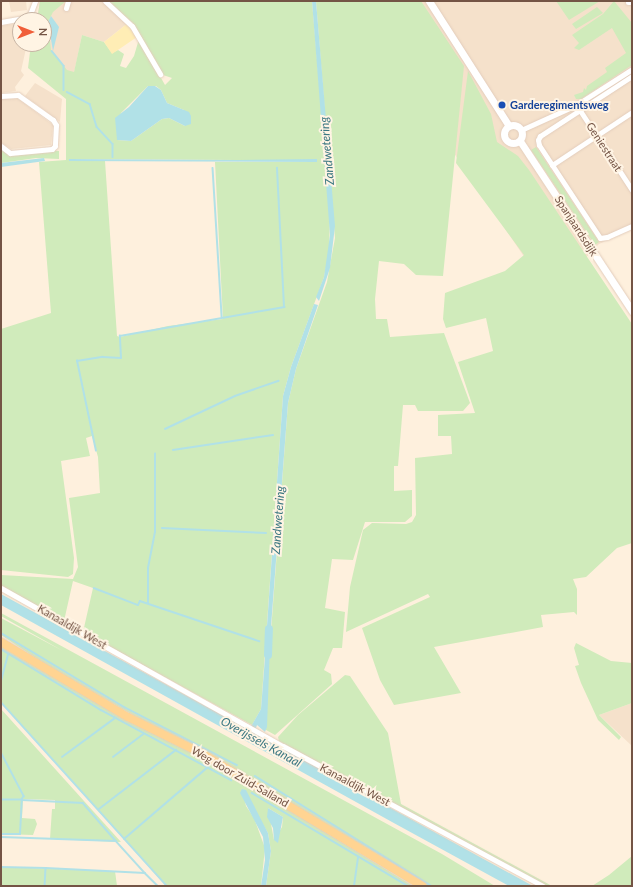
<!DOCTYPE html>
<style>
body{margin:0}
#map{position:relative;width:633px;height:887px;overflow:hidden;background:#fef0dd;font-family:Lato,sans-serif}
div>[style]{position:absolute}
.residential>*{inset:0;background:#f5e1cb}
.green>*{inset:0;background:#d0ebbb}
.sand>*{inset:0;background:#ffedb5}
.water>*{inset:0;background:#b1e1e7}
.stream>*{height:1.5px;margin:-0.75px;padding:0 0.75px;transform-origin:0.75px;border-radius:0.75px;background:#b1e1e7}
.river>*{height:8px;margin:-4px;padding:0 4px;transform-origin:4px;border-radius:4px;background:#b1e1e7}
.roads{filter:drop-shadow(0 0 1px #e3cdbc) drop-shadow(0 0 1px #e3cdbc)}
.street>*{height:5px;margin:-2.5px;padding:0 2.5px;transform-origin:2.5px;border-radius:2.5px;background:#fff}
.secondary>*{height:7px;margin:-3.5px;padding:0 3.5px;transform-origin:3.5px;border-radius:3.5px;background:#fff}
.secondary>.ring{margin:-3.5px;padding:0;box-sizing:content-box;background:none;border:7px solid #fff;border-radius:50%}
.primary>*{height:8px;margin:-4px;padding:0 4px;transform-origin:4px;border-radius:4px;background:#ffd492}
.dots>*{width:11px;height:11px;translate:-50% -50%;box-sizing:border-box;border:2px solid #fff4e4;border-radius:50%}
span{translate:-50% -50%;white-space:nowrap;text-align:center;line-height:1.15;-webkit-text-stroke:4px #fff4e4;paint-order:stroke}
.transit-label{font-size:11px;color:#164399;font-weight:700}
.left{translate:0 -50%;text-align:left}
.street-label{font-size:11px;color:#745445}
.water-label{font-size:12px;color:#3b7782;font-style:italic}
.frame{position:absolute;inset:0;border:2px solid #745445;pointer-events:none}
.north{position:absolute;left:12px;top:12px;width:40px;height:40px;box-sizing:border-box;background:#fff4e4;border:1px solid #c7b4a4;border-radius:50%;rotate:90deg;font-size:11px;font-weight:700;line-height:16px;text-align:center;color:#745445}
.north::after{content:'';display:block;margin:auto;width:14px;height:18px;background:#f05e39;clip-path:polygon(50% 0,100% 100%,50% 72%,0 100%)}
</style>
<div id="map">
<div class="residential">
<i style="clip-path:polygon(9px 1px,26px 1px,27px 10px,11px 12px)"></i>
<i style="clip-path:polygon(40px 1px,102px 1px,128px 23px,104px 42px,82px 35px,70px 92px,31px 44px,44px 44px,44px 20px,37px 20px)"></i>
<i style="clip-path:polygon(351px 1px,632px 1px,632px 229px,599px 244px,550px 295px)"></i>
<i style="clip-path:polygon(20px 23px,20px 44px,27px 44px,21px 71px,24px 75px,15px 87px,16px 91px,1px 93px,1px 26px)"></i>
<i style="clip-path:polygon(35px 83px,62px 99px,60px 122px,25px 96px)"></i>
<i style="clip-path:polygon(16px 97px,53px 125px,51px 145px,11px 149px,1px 142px,1px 99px)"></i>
<i style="clip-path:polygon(632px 703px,632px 746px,599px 715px)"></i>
</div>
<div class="green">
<i style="clip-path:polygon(evenodd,40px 1px,66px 1px,53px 12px,48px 22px,51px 50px,67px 70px,74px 72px,82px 35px,104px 42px,112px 53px,118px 50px,124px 54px,120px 66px,126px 68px,134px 56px,139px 39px,165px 85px,172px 78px,163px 75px,133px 23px,106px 1px,312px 1px,330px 213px,329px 252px,324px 277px,291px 367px,283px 396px,261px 709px,252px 725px,83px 632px,93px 588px,73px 581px,64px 621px,1px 586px,1px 575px,73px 579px,78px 567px,69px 498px,100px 493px,98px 457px,92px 436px,86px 438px,90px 456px,61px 461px,74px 558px,73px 574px,68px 577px,1px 570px,1px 329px,51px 313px,39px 162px,66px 160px,66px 99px,28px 68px,31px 44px,44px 44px,44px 20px,37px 20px,40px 1px,148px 86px,156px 86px,161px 90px,167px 103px,184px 110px,185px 126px,169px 118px,162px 119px,131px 141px,117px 140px,117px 125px,121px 113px,148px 86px,40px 1px,69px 159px,239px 160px,317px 160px,316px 162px,215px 162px,223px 319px,168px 326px,120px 337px,117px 336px,105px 161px,69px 161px,69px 159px)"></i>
<i style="clip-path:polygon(316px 1px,421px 1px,464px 66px,443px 276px,416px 275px,404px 264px,379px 261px,375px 299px,376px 319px,387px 319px,390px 337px,444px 333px,470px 403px,463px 411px,418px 411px,415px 405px,403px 405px,398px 466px,394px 466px,394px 491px,412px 490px,412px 516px,405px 522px,365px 522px,353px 560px,332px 559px,325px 608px,345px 612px,342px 648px,333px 648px,324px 670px,331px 674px,332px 684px,275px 735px,266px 730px,265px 712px,288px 403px,296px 369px,327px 282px,335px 238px)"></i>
<i style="clip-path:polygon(556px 1px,600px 1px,569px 20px)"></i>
<i style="clip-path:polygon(614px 1px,632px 23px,632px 65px,581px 99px,576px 99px,574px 95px,583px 92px,584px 88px,586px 90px,587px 86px,607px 72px,605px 68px,626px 53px,612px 28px,579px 50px,574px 48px,579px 43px,572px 35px,603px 14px)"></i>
<i style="clip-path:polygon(597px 7px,603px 13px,576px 29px,572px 24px)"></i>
<i style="clip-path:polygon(468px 71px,491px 114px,497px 142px,518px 156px,529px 170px,632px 324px,632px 543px,617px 548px,586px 577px,573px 579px,577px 589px,577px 615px,574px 612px,541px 615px,543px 627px,434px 647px,461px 693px,394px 705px,380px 680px,362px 628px,430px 597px,428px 594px,346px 632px,350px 587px,363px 530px,372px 523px,406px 524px,412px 522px,416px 515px,415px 458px,452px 454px,451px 436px,438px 436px,438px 415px,475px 413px,458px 362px,493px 351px,486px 318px,446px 328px,443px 319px,445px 293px,505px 271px,524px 255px,456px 163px)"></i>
<i style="clip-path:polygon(536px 147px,599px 242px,595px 245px,531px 150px)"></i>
<i style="clip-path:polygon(1px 148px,10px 154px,36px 150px,59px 151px,59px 159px,36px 158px,1px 163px)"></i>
<i style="clip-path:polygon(1px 613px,442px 854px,495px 886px,428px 886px,48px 666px,1px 635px,1px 618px,63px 651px,1px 616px)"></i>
<i style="clip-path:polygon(576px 643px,611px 661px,632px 663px,632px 703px,599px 715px,621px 737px,619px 740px,598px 720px,581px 683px,575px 666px,579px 665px,574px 648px)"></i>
<i style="clip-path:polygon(evenodd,1px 645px,213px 763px,413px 886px,266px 886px,271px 851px,268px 833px,242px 789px,246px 806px,254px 818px,265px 848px,261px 886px,166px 886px,1px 703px,1px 645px,268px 808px,283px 817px,282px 827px,274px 840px,268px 808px)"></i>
<i style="clip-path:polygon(345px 675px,350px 676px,388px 733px,401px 804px,552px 886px,545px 886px,279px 741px,278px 737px,298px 715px)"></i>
<i style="clip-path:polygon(1px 709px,84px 801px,121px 842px,50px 839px,52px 809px,55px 809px,55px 800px,23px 799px,22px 818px,35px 819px,37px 824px,33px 835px,1px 834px)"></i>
<i style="clip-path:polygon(632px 856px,632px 886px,592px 886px,609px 875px)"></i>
<i style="clip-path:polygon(1px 867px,115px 871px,117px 886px,1px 886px)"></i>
</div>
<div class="sand">
<i style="clip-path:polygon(128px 23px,137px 37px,112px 54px,104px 42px)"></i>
</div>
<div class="water">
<i style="clip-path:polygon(312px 1px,316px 1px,335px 226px,330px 268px,319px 301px,316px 297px,324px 277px,330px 235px)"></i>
<i style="clip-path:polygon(51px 16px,59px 27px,53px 51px,48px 22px)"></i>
<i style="clip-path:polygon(148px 86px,155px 86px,161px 90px,167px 103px,189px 112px,191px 116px,191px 124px,185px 126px,169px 118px,162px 119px,131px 141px,117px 140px,115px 118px,129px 107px)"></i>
<i style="clip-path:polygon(44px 158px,45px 161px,1px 167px,1px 163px)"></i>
<i style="clip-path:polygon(69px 159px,239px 160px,317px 159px,317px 162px,69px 161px)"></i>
<i style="clip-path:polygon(314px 304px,318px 305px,296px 369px,288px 403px,270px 640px,266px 640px,283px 396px,291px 367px)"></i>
<i style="clip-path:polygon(1px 594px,249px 730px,261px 709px,266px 644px,270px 644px,267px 727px,265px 732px,257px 725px,254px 733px,533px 886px,509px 886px,392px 822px,1px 605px)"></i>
<i style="clip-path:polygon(242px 789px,246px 790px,268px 833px,271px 851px,266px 886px,261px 886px,265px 860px,263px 837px,240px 793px)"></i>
<i style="clip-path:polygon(268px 808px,283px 817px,278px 843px,274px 840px,273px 828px,267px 817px)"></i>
</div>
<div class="stream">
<i style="left:52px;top:51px;width:19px;rotate:51deg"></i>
<i style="left:64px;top:66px;width:24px;rotate:90deg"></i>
<i style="left:67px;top:92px;width:26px;rotate:28deg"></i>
<i style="left:90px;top:104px;width:24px;rotate:73deg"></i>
<i style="left:97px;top:127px;width:23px;rotate:47deg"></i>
<i style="left:113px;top:144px;width:13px;rotate:90deg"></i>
<i style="left:213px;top:168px;width:149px;rotate:86.5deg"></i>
<i style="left:165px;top:429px;width:77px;rotate:-25.2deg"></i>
<i style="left:235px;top:396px;width:46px;rotate:-19.2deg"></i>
<i style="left:173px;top:450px;width:101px;rotate:-8.5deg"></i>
<i style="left:96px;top:451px;width:92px;rotate:-101.9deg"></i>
<i style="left:77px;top:361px;width:26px;rotate:-9deg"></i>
<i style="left:103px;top:357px;width:18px;rotate:3deg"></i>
<i style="left:121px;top:358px;width:22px;rotate:-93deg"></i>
<i style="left:120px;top:336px;width:167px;rotate:-10deg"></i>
<i style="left:284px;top:307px;width:139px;rotate:-92.9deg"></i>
<i style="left:162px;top:528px;width:104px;rotate:2.8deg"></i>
<i style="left:94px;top:588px;width:47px;rotate:21.1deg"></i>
<i style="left:138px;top:605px;width:4px;rotate:-63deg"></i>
<i style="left:140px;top:601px;width:126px;rotate:18.6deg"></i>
<i style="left:148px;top:603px;width:35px;rotate:-90deg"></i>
<i style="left:148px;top:568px;width:37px;rotate:-79deg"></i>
<i style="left:155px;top:532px;width:78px;rotate:-90deg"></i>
<i style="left:1px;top:633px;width:144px;rotate:31deg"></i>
<i style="left:124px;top:707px;width:127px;rotate:27.2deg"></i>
<i style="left:1px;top:649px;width:117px;rotate:31.4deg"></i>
<i style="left:101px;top:710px;width:148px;rotate:28.3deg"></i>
<i style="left:1px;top:681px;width:28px;rotate:-75deg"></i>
<i style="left:1px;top:702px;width:248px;rotate:47.9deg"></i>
<i style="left:1px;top:752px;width:50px;rotate:62.4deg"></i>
<i style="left:24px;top:796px;width:4px;rotate:117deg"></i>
<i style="left:22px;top:800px;width:21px;rotate:180deg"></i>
<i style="left:62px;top:757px;width:66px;rotate:-36.3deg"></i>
<i style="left:113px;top:757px;width:38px;rotate:-37deg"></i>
<i style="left:255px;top:776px;width:208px;rotate:31.9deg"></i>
<i style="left:252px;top:793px;width:182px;rotate:30.8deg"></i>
<i style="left:99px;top:809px;width:97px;rotate:-37.5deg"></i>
<i style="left:1px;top:834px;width:19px"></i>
<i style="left:20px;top:834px;width:34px;rotate:-87deg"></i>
<i style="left:22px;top:800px;width:61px;rotate:2.8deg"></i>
<i style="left:83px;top:803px;width:50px;rotate:49deg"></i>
<i style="left:1px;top:837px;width:115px;rotate:2deg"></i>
<i style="left:116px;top:841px;width:43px;rotate:47.8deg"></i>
<i style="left:124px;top:839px;width:111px;rotate:-40.6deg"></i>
<i style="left:1px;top:867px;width:45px;rotate:1.3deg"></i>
<i style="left:46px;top:868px;width:18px;rotate:93deg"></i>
<i style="left:46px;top:868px;width:99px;rotate:2.9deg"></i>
<i style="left:145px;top:873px;width:18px;rotate:45deg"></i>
<i style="left:354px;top:886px;width:29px;rotate:-82deg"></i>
</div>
<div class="river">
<i style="left:268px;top:655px;width:26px;rotate:-88deg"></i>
</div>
<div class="roads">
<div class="street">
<i style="left:105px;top:1px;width:37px;rotate:43deg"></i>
<i style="left:132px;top:26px;width:56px;rotate:59.7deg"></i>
<i style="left:628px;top:2px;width:4px"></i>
<i style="left:66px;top:8px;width:7px;rotate:-74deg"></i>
<i style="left:1px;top:22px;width:28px;rotate:-10deg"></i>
<i style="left:29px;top:17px;width:17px;rotate:-69deg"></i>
<i style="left:632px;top:76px;width:110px;rotate:146.9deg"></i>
<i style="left:540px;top:136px;width:4px;rotate:117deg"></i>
<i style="left:538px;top:140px;width:5px;rotate:79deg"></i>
<i style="left:539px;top:145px;width:111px;rotate:56.7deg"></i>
<i style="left:600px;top:238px;width:7px;rotate:-8deg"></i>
<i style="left:607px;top:237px;width:27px;rotate:-24deg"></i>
<i style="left:1px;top:96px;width:17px;rotate:-3deg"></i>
<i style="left:18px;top:95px;width:43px;rotate:35.5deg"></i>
<i style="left:53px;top:120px;width:6px;rotate:59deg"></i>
<i style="left:56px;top:125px;width:21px;rotate:93deg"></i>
<i style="left:55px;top:146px;width:4px;rotate:135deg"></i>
<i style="left:52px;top:149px;width:42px;rotate:174.6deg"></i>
<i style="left:10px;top:153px;width:11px;rotate:-142deg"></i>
<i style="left:579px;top:109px;width:97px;rotate:56.8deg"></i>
<i style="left:521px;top:130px;width:60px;rotate:-24.4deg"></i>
<i style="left:576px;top:105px;width:67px;rotate:-32.7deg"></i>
<i style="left:552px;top:165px;width:96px;rotate:-33.5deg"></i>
<i style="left:1px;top:588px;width:323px;rotate:29.3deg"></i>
<i style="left:283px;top:746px;width:295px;rotate:28.3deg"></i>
</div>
<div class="secondary">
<i style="left:429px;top:1px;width:148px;rotate:57.4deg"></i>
<i class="ring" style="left:504px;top:125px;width:11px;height:11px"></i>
<i style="left:520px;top:141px;width:204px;rotate:56.6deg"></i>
</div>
<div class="primary">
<i style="left:1px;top:642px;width:147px;rotate:30.6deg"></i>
<i style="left:128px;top:717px;width:81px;rotate:26.3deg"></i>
<i style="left:201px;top:753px;width:258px;rotate:31deg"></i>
</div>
</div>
<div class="dots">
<i style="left:502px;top:105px;background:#1a4fb4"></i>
</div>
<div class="transit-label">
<span class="left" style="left:510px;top:105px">Garderegimentsweg</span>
</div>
<div class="street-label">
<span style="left:604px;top:147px;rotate:57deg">Geniestraat</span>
<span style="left:576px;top:226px;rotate:57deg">Spanjaardsdijk</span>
<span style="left:72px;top:627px;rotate:30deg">Kanaaldijk West</span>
<span style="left:240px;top:777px;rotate:30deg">Weg door Zuid-Salland</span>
<span style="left:355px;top:785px;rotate:28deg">Kanaaldijk West</span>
</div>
<div class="water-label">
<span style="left:327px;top:151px;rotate:-95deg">Zandwetering</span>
<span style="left:278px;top:520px;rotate:-86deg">Zandwetering</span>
<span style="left:261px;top:742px;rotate:29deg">Overijssels Kanaal</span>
</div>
<div class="frame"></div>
<div class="north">N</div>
</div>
